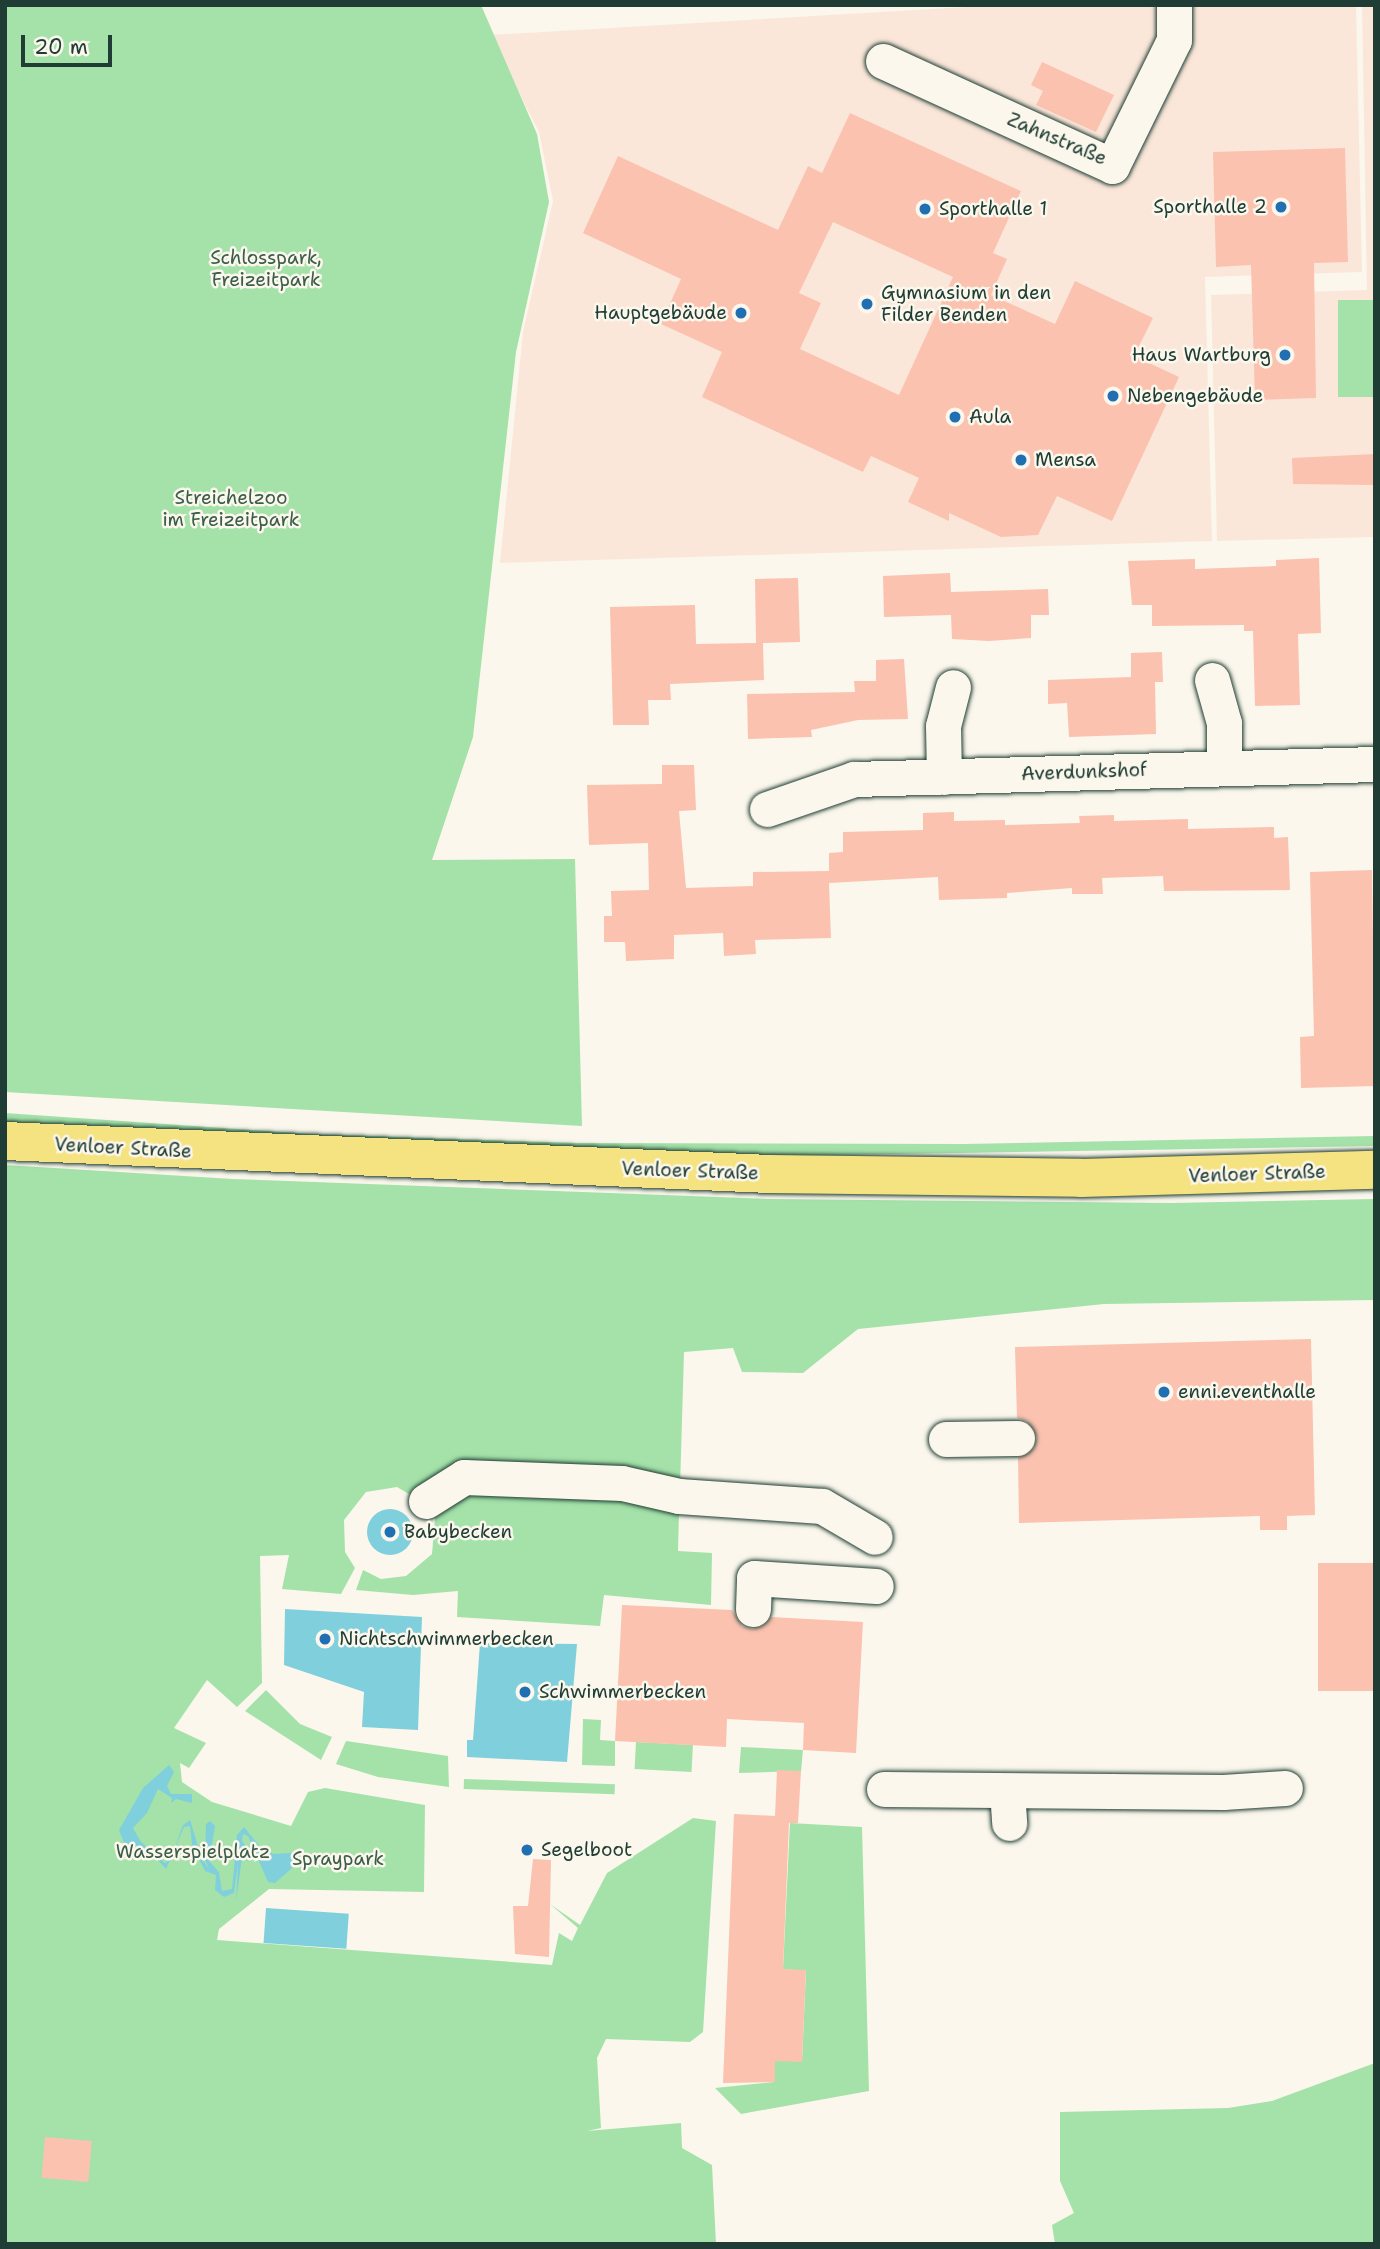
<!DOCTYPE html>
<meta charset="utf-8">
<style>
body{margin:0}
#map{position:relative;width:1380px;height:2249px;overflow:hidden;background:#fbf7ec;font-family:"Shantell Sans",sans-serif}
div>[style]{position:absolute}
.built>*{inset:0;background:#fbe7da}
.green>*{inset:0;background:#a4e2a9;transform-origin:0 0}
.water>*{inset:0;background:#80cfdd;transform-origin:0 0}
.round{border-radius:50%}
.building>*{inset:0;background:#fbc2b0;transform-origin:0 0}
.roads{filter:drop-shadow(0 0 2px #1f3d34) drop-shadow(0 0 2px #1f3d34)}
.minor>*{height:35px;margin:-17.5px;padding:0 17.5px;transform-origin:17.5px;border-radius:17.5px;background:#fbf7ec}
.major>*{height:38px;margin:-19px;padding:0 19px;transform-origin:19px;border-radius:19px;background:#f5e382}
.dots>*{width:19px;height:19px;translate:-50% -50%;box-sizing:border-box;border:4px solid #fbf7ec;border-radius:50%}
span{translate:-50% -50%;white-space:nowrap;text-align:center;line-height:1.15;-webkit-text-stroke:5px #fbf7ec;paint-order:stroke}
.street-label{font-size:19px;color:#1f3d34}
.poi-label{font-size:19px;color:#1f3d34}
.right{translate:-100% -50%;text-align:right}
.left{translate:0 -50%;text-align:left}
.park-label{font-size:19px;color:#3a5e4b}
.frame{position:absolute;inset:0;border:7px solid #1f3d34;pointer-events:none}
.scale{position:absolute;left:21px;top:35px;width:91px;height:32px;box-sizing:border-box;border:4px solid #1f3d34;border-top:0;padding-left:9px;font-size:21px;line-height:24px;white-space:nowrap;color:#1f3d34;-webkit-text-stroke:5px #fbf7ec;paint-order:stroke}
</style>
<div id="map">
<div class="built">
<i style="clip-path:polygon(1000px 5px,1356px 5px,1362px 272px,1205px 277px,1212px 541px,500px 563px,523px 332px,553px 201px,539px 132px,490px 35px)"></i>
<i style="clip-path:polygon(1362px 5px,1375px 5px,1375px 537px,1217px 541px,1211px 295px,1367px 290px)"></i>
</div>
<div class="green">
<i style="clip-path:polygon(5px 5px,481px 5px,537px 134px,549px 202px,516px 352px,473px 737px,432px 860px,575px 859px,582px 1126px,5px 1092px)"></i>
<i style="left:1375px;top:300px;width:97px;height:37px;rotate:90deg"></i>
<i style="clip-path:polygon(5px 1113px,311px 1134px,577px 1143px,964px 1144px,1375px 1136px,1375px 1146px,769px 1156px,5px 1122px)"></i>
<i style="clip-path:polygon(5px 1165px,233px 1179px,771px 1199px,1171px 1203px,1375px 1199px,1375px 1300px,1104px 1304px,858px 1329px,803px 1373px,742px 1372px,733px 1348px,684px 1352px,680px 1488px,627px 1492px,668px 1512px,679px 1512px,678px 1551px,712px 1553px,711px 1605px,604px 1595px,600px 1626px,457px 1617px,458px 1591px,413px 1595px,356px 1590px,363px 1570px,381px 1579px,406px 1576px,432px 1554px,435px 1519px,426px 1504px,397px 1487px,366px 1492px,344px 1520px,345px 1552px,355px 1568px,341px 1594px,282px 1589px,289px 1555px,260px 1556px,262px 1683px,237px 1707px,207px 1680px,174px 1728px,206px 1743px,189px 1768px,180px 1763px,182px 1782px,212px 1802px,291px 1826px,308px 1792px,325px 1788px,425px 1805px,424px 1892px,269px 1889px,219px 1929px,217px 1940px,552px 1965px,559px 1933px,572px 1941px,578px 1928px,550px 1904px,580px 1925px,607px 1873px,693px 1818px,716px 1821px,703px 2032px,690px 2042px,606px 2039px,597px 2058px,601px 2128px,587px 2131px,681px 2123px,682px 2148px,712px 2165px,716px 2244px,5px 2244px)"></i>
<i style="clip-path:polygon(266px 1690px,300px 1724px,332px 1737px,321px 1760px,245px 1711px)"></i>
<i style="clip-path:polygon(583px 1719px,601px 1720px,600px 1740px,615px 1741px,615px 1766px,582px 1765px)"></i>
<i style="clip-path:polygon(346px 1741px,448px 1756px,449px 1787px,378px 1777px,336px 1764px)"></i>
<i style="left:636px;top:1742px;width:57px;height:27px;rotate:3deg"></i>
<i style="clip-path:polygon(741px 1747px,803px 1750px,801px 1771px,739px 1773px)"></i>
<i style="left:464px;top:1779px;width:151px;height:10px;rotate:2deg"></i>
<i style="clip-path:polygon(790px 1823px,862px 1827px,869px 2091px,741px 2114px,715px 2088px,774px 2082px,775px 2061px,802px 2061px,806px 1971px,783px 1969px)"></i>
<i style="clip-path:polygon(1375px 2063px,1375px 2244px,1055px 2244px,1052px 2225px,1074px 2213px,1060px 2181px,1060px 2112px,1228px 2108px,1272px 2101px)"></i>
</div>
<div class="water">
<i class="round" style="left:367px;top:1509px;width:46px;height:46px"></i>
<i style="clip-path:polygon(285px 1609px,422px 1617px,418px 1730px,362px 1727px,364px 1692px,284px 1665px)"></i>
<i style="clip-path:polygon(480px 1643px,577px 1644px,567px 1762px,467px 1757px,467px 1740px,473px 1740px)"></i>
<i style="clip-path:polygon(169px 1765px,174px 1772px,167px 1786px,171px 1794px,192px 1794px,192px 1803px,176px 1799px,171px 1803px,172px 1798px,158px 1789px,147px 1813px,133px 1828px,141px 1842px,165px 1863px,171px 1858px,183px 1825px,190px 1820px,202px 1859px,209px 1869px,205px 1860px,206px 1824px,210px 1821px,215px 1826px,209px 1861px,219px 1872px,222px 1891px,232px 1889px,237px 1835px,244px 1827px,262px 1849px,273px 1854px,291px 1853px,295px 1862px,291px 1869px,275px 1883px,268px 1882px,248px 1836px,243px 1834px,242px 1841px,252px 1853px,249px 1857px,244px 1852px,250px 1862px,242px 1858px,236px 1901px,238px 1864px,234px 1893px,224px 1897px,215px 1890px,216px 1875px,205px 1871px,192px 1845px,190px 1826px,184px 1827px,166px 1869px,152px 1854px,127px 1850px,119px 1830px,143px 1788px)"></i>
<i style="left:266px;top:1908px;width:83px;height:35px;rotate:4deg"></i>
</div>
<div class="building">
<i style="clip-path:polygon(1042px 62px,1114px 95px,1096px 132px,1036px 105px,1043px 91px,1031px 85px)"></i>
<i style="clip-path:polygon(evenodd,850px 113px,1021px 191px,993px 253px,1007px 259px,991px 295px,1055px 324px,1075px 281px,1153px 318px,1134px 356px,1179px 377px,1112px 521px,1057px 496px,1038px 535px,1001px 537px,949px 513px,949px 521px,908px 502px,919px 478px,871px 456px,863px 472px,702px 397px,722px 352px,661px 324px,681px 279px,583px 233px,618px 156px,778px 230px,808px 166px,822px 173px,850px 113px,833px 222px,953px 277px,899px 395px,800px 349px,821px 303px,799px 293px,833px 222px)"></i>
<i style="clip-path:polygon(1345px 148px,1348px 262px,1314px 263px,1316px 398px,1255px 400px,1251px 265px,1216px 267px,1213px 152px)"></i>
<i style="clip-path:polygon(1375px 454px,1375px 485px,1293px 484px,1292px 458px)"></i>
<i style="clip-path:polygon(1319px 558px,1321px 633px,1298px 634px,1300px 705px,1255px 706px,1253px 631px,1244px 631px,1244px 625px,1152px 626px,1152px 605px,1132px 605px,1128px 561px,1195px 559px,1195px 569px,1276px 566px,1276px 560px)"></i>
<i style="clip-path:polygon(950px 573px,951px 592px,1048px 589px,1049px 615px,1031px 615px,1031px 638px,989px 641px,952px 639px,951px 615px,884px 617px,883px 576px)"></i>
<i style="clip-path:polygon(798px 578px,800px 642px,763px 643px,764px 680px,670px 684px,671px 700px,648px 700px,649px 725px,613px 725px,610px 607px,695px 605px,696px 644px,756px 643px,755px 579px)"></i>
<i style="clip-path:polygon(1162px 652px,1163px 682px,1155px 682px,1156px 734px,1069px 737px,1067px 703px,1048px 704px,1048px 680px,1131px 677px,1131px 653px)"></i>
<i style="clip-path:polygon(904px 659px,908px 719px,858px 720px,811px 730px,812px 737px,748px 739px,747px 694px,855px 692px,854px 681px,876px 681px,876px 660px)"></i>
<i style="clip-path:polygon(662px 765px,694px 765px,696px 810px,679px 811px,686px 888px,753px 886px,753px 872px,829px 871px,829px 853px,843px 852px,843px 832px,923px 830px,923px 813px,954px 812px,954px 821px,1005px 820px,1005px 825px,1080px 823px,1079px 816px,1114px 815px,1114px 821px,1188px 819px,1188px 829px,1274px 827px,1274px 838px,1288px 837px,1290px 890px,1164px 891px,1163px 876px,1102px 878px,1103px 894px,1072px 894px,1072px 888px,1007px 893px,1007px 898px,939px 900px,938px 877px,829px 883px,831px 938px,755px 940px,756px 954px,724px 956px,723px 933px,674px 935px,674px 959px,626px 961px,625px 942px,604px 942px,604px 916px,612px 916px,611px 891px,649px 890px,648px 843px,589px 845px,587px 785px,662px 784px)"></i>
<i style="clip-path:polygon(1372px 870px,1375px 1086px,1301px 1088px,1300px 1037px,1314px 1036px,1310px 872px)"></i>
<i style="clip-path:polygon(1311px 1339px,1315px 1515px,1287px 1516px,1287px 1530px,1260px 1530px,1260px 1516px,1019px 1523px,1018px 1458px,1034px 1448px,1037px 1437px,1027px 1421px,1017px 1418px,1015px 1347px)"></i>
<i style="left:1375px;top:1563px;width:128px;height:57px;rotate:90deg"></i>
<i style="clip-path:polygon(622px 1605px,732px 1610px,742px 1626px,752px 1629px,763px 1626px,771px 1617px,863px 1622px,856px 1753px,803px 1750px,804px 1723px,727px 1719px,726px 1747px,615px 1741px)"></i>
<i style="clip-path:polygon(777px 1770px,801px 1771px,798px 1823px,789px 1823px,783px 1969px,806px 1970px,802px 2062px,775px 2061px,775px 2082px,723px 2083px,734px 1814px,775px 1816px)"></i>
<i style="clip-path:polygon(533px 1859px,551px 1860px,549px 1957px,515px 1954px,513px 1906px,528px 1906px)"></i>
<i style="left:45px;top:2137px;width:47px;height:41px;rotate:5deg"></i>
</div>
<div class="roads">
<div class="minor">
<i style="left:883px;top:61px;width:252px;rotate:24.6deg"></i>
<i style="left:1112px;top:166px;width:140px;rotate:-63.8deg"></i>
<i style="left:1174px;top:40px;width:35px;rotate:-90deg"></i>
<i style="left:1212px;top:680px;width:45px;rotate:74.4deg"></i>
<i style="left:1224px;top:723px;width:45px;rotate:90deg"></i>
<i style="left:944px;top:777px;width:51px;rotate:-91.1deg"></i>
<i style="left:943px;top:726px;width:40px;rotate:-75.6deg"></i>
<i style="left:767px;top:809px;width:92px;rotate:-19deg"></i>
<i style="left:854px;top:779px;width:521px;rotate:-1.65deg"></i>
<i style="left:946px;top:1439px;width:71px;rotate:-0.8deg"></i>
<i style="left:426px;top:1501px;width:45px;rotate:-32.3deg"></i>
<i style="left:464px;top:1477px;width:158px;rotate:2.2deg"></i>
<i style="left:622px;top:1483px;width:58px;rotate:12.8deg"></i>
<i style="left:679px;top:1496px;width:143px;rotate:4deg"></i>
<i style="left:822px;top:1506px;width:61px;rotate:30.3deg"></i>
<i style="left:753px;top:1609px;width:31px;rotate:-88deg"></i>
<i style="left:754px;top:1578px;width:122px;rotate:3.8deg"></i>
<i style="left:884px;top:1789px;width:339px;rotate:0.5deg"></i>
<i style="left:1223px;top:1792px;width:62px;rotate:-3.7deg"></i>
<i style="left:1007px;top:1791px;width:32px;rotate:86deg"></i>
</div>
<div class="major">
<i style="left:5px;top:1141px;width:765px;rotate:2.47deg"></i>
<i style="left:769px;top:1174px;width:312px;rotate:0.7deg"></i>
<i style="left:1081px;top:1178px;width:294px;rotate:-1.6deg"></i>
</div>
</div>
<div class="dots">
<i style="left:1281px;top:207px;background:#1f6fb2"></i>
<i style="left:925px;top:209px;background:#1f6fb2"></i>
<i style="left:867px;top:304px;background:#1f6fb2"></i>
<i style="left:741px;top:313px;background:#1f6fb2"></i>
<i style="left:1285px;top:355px;background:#1f6fb2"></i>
<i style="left:1113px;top:396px;background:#1f6fb2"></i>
<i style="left:955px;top:417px;background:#1f6fb2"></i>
<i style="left:1021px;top:460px;background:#1f6fb2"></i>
<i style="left:1164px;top:1392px;background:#1f6fb2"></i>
<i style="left:390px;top:1532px;background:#1f6fb2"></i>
<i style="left:325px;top:1639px;background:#1f6fb2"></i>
<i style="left:525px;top:1692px;background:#1f6fb2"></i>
<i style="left:527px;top:1850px;background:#1f6fb2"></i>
</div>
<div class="street-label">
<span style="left:1057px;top:139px;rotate:23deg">Zahnstraße</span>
<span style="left:1084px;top:772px;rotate:-2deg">Averdunkshof</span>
<span style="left:123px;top:1148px;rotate:3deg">Venloer Straße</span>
<span style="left:690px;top:1171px;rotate:2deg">Venloer Straße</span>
<span style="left:1257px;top:1174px;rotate:-2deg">Venloer Straße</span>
</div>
<div class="poi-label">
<span class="right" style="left:1267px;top:207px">Sporthalle 2</span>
<span class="left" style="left:939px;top:209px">Sporthalle 1</span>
<span class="left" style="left:881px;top:304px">Gymnasium in den<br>Filder Benden</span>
<span class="right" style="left:727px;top:313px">Hauptgebäude</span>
<span class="right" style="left:1271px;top:355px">Haus Wartburg</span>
<span class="left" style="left:1127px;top:396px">Nebengebäude</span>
<span class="left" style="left:969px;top:417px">Aula</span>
<span class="left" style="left:1035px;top:460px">Mensa</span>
<span class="left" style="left:1178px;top:1392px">enni.eventhalle</span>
<span class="left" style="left:404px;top:1532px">Babybecken</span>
<span class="left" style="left:339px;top:1639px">Nichtschwimmerbecken</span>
<span class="left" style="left:539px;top:1692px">Schwimmerbecken</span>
<span class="left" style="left:541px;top:1850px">Segelboot</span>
</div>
<div class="park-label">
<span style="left:266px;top:269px">Schlosspark,<br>Freizeitpark</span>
<span style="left:231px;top:509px">Streichelzoo<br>im Freizeitpark</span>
<span style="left:193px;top:1852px">Wasserspielplatz</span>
<span style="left:338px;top:1859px">Spraypark</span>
</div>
<div class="frame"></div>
<div class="scale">20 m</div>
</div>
